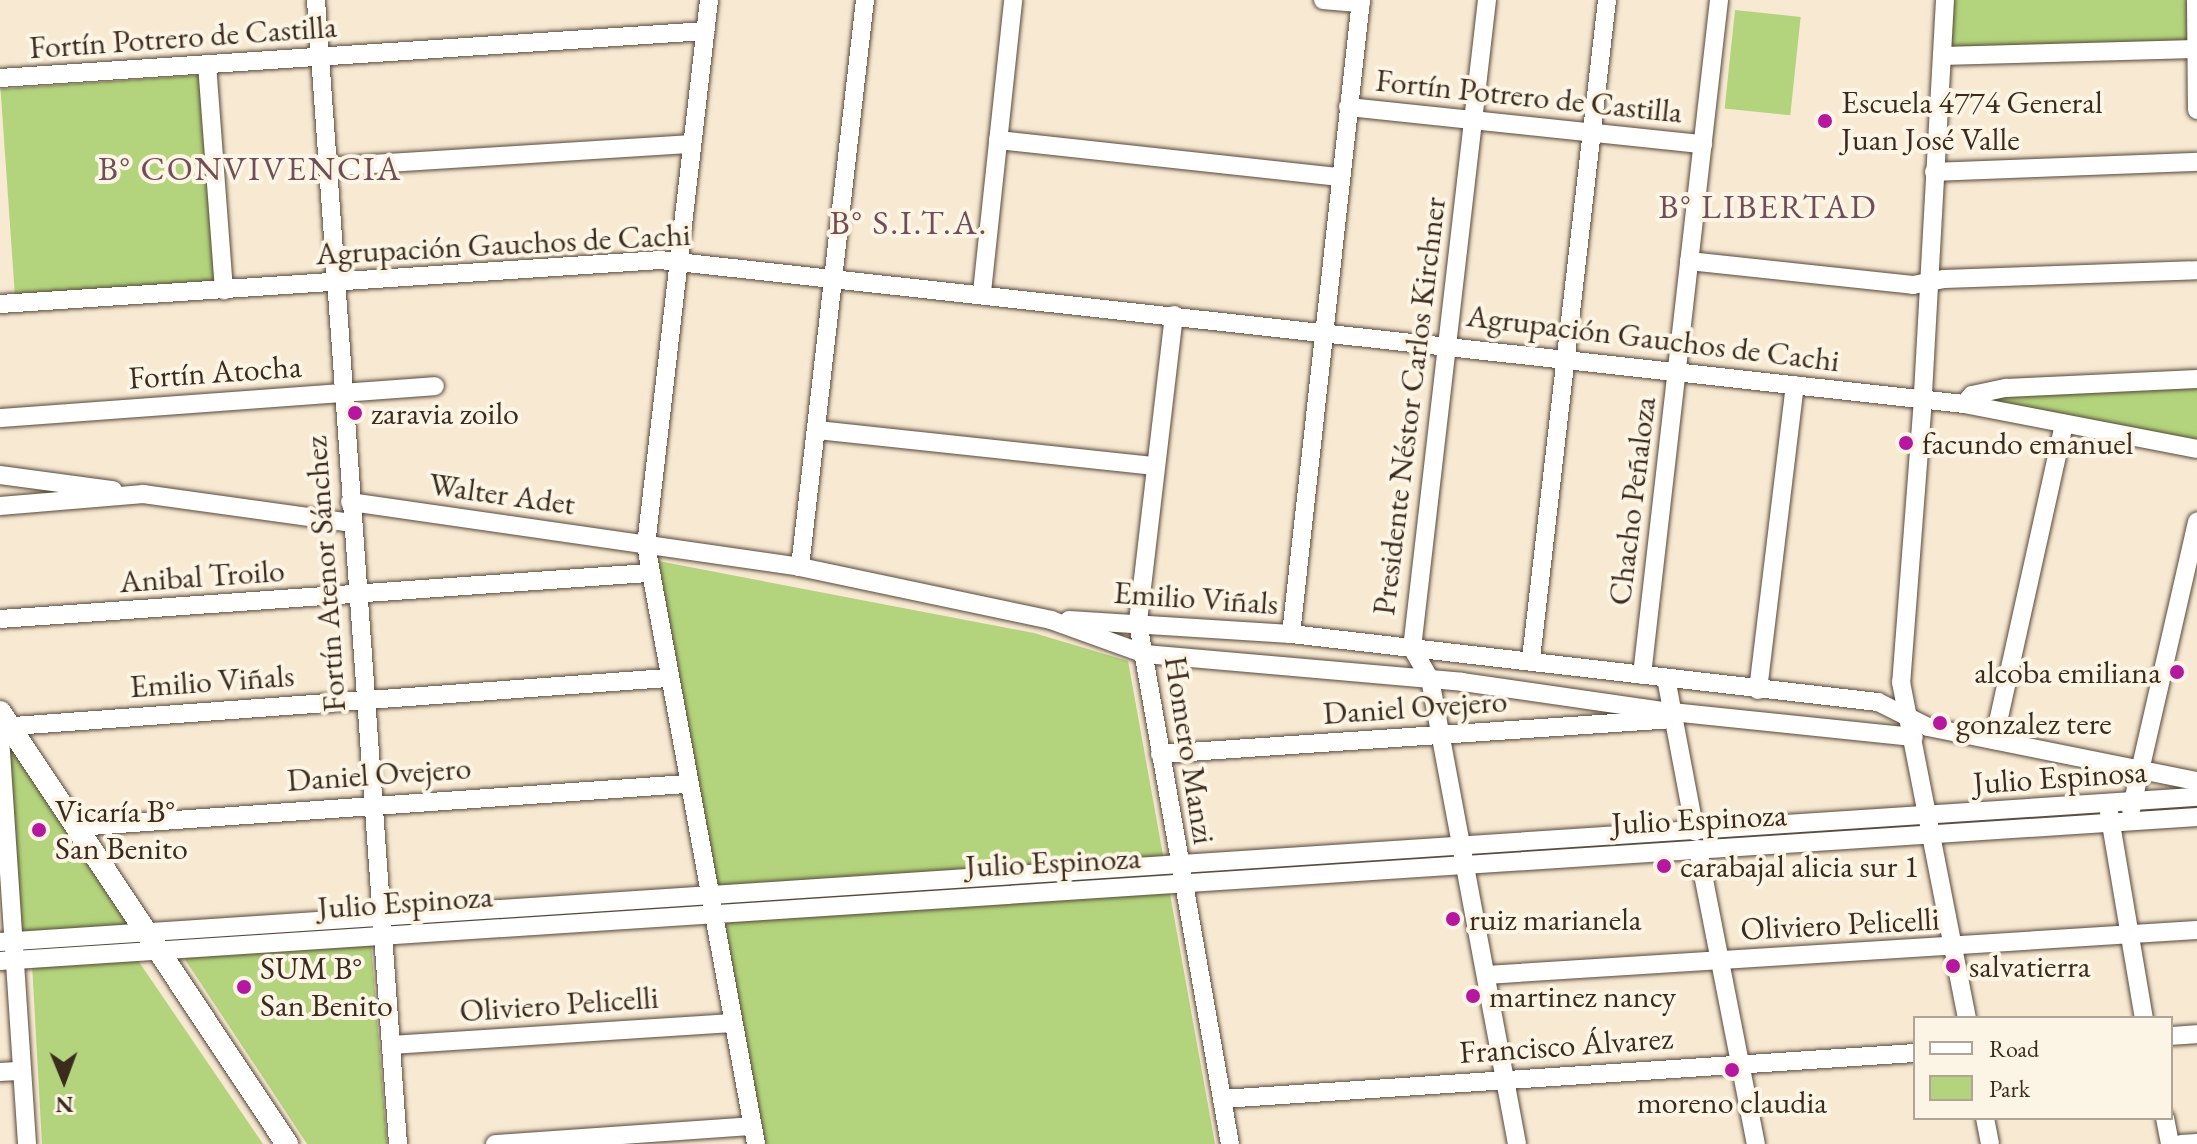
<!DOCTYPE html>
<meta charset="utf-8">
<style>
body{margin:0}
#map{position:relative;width:2197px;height:1144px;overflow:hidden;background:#f8e9d3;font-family:"EB Garamond",serif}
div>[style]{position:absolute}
.green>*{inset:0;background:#b3d47c;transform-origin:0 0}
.roads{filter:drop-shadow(0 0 2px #574739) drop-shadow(0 0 2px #574739)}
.minor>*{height:18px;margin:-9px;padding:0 9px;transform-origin:9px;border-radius:9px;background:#fff}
.major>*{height:22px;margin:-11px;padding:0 11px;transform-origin:11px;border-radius:11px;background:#fff}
.dots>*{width:22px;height:22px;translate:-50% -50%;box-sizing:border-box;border:4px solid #fcf5e5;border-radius:50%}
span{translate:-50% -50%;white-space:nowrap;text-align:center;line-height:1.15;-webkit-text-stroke:8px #fcf5e5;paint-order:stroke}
.street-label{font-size:32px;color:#3b2a1e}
.poi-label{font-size:32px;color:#3b2a1e}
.left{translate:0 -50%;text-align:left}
.right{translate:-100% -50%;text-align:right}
.neighbourhood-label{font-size:34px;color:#704e57;letter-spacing:2px}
.legend{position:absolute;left:1913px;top:1016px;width:260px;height:104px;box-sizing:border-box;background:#fcf5e5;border:2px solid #afa495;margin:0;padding:10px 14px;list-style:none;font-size:24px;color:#3b2a1e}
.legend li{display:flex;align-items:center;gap:16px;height:40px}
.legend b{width:40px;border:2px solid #afa495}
.north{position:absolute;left:24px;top:1040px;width:80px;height:80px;-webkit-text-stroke:6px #fcf5e5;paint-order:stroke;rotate:179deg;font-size:22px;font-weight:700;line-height:32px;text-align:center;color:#3b2a1e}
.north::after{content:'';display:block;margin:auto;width:28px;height:36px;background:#3b2a1e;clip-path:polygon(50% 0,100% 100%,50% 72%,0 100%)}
</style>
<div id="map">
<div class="green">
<i style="clip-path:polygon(1945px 0,2197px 0,2195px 49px,1942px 56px)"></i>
<i style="left:1735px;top:10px;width:66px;height:99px;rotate:6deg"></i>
<i style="left:202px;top:75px;width:212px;height:202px;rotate:86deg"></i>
<i style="clip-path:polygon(2197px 379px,2197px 449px,1964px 404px,1984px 391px)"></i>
<i style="clip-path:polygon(653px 560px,1034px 633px,1128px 661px,1215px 1144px,764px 1144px)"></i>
<i style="clip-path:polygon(5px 735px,130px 925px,18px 936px)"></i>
<i style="clip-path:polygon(371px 943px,387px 1144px,307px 1144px,182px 955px)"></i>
<i style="clip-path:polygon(135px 956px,263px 1144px,42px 1144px,32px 964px)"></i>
</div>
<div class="roads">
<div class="minor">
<i style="left:316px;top:0;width:1147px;rotate:85.9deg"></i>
<i style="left:709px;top:0;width:549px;rotate:96.59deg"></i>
<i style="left:646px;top:545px;width:609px;rotate:79.59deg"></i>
<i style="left:1323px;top:0;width:38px;rotate:5deg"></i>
<i style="left:1487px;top:0;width:652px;rotate:96.6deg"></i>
<i style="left:1412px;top:648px;width:36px;rotate:60deg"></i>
<i style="left:1430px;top:679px;width:473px;rotate:79.4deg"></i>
<i style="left:1945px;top:0;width:400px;rotate:93.2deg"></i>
<i style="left:1923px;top:399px;width:284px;rotate:94.4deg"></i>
<i style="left:1901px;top:682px;width:342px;rotate:78.9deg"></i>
<i style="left:2196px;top:0;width:110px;rotate:89.5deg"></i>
<i style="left:1942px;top:56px;width:253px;rotate:-1.6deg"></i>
<i style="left:207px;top:64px;width:227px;rotate:85.7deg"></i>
<i style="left:0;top:78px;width:707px;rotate:-3.81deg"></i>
<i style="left:1348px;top:107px;width:357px;rotate:6deg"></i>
<i style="left:998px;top:140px;width:344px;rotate:6.2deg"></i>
<i style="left:325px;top:167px;width:367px;rotate:-3.6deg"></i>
<i style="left:1934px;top:172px;width:263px;rotate:-2.2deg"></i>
<i style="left:1689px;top:261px;width:225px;rotate:6.1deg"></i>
<i style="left:1913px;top:285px;width:32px;rotate:-11deg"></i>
<i style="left:1944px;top:279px;width:253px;rotate:-2deg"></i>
<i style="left:982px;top:292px;width:294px;rotate:-83.9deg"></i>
<i style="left:0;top:304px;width:661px;rotate:-3.81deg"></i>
<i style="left:660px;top:260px;width:1312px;rotate:6.3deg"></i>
<i style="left:1964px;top:404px;width:237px;rotate:10.9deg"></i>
<i style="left:1174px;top:315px;width:310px;rotate:96.7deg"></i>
<i style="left:1138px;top:623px;width:529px;rotate:79.99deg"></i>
<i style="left:1964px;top:404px;width:12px;rotate:-48deg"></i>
<i style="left:1972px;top:395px;width:35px;rotate:-12deg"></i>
<i style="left:2006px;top:388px;width:191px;rotate:-2.7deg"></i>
<i style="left:0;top:418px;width:436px;rotate:-4.2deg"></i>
<i style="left:817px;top:430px;width:338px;rotate:6.1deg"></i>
<i style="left:0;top:475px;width:114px;rotate:7.6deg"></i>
<i style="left:350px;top:502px;width:455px;rotate:8.2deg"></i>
<i style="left:800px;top:567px;width:257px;rotate:11.9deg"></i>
<i style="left:1051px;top:620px;width:100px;rotate:19.9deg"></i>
<i style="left:1145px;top:654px;width:318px;rotate:5deg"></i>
<i style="left:1462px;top:682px;width:211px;rotate:8.2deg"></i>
<i style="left:1671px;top:712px;width:244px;rotate:5.9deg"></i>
<i style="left:0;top:506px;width:144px;rotate:-4.8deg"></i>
<i style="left:143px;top:494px;width:210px;rotate:7.9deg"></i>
<i style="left:800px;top:567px;width:571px;rotate:-83.46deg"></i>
<i style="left:0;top:619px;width:650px;rotate:-4.06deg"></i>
<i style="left:1069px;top:620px;width:222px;rotate:3.6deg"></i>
<i style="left:1291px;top:634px;width:591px;rotate:6.61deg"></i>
<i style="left:1878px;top:702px;width:56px;rotate:26.6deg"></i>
<i style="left:1928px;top:727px;width:274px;rotate:11.4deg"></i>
<i style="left:1291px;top:634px;width:638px;rotate:-83.7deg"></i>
<i style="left:1531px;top:659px;width:663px;rotate:-83.42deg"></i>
<i style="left:1642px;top:675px;width:679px;rotate:-83.49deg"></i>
<i style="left:1666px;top:678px;width:156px;rotate:79.3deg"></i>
<i style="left:1758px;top:690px;width:307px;rotate:-83.1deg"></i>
<i style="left:0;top:727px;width:669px;rotate:-4.2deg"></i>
<i style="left:0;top:737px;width:408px;rotate:86.2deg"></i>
<i style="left:1994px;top:740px;width:324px;rotate:-77.5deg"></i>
<i style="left:1160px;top:754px;width:514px;rotate:-3.9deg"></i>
<i style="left:2131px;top:810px;width:296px;rotate:-77.1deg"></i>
<i style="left:2109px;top:812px;width:209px;rotate:80.4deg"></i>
<i style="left:76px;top:827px;width:613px;rotate:-4.03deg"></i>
<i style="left:1698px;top:849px;width:301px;rotate:78.9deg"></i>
<i style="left:0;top:942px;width:2202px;rotate:-3.78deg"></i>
<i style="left:0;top:961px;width:2202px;rotate:-3.75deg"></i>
<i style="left:1486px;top:975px;width:712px;rotate:-3.62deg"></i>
<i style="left:2171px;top:1036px;width:26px;rotate:-4deg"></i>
<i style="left:392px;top:1045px;width:340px;rotate:-3.7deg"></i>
<i style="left:0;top:1072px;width:22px;rotate:-3deg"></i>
<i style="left:1222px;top:1099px;width:695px;rotate:-3.8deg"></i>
<i style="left:1985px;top:1118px;width:26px;rotate:79deg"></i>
<i style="left:2165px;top:1118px;width:26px;rotate:79deg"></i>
<i style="left:495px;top:1144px;width:258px;rotate:-4deg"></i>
<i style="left:2181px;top:1144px;width:16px;rotate:-4deg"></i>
</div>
<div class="major">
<i style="left:0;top:712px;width:519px;rotate:56.4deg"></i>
</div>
</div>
<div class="dots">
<i style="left:1825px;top:121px;background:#b5179e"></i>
<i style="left:355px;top:413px;background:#b5179e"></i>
<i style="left:1906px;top:443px;background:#b5179e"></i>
<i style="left:2177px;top:672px;background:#b5179e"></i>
<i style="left:1940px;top:723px;background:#b5179e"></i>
<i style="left:39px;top:830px;background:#b5179e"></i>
<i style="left:1664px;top:866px;background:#b5179e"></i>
<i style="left:1453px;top:919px;background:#b5179e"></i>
<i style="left:1953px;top:966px;background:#b5179e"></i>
<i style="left:244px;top:987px;background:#b5179e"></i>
<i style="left:1473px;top:996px;background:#b5179e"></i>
<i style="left:1732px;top:1070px;background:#b5179e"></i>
</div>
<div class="street-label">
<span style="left:183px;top:37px;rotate:-4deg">Fortín Potrero de Castilla</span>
<span style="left:1529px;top:96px;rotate:6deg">Fortín Potrero de Castilla</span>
<span style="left:503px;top:244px;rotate:-3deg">Agrupación Gauchos de Cachi</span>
<span style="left:1653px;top:338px;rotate:7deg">Agrupación Gauchos de Cachi</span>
<span style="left:215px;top:372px;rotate:-4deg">Fortín Atocha</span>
<span style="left:1409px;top:406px;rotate:-83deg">Presidente Néstor Carlos Kirchner</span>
<span style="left:502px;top:494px;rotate:8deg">Walter Adet</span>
<span style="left:1632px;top:501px;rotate:-83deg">Chacho Peñaloza</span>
<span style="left:325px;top:574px;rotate:-94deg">Fortín Atenor Sánchez</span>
<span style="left:202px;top:576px;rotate:-4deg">Anibal Troilo</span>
<span style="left:1196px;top:598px;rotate:4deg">Emilio Viñals</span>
<span style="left:212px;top:681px;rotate:-4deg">Emilio Viñals</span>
<span style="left:1415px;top:707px;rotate:-4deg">Daniel Ovejero</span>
<span style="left:1190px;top:750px;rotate:81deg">Homero Manzi</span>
<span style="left:379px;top:774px;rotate:-4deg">Daniel Ovejero</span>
<span style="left:2060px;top:777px;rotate:-4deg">Julio Espinosa</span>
<span style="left:1699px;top:819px;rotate:-3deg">Julio Espinoza</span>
<span style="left:1053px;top:862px;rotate:-3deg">Julio Espinoza</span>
<span style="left:405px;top:902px;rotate:-4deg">Julio Espinoza</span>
<span style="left:1840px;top:924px;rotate:-3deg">Oliviero Pelicelli</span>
<span style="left:559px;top:1004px;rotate:-4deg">Oliviero Pelicelli</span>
<span style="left:1566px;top:1045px;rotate:-4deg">Francisco Álvarez</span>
</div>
<div class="poi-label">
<span class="left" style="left:1841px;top:121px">Escuela 4774 General<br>Juan José Valle</span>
<span class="left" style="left:371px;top:413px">zaravia zoilo</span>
<span class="left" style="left:1922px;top:443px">facundo emanuel</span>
<span class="right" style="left:2161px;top:672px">alcoba emiliana</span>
<span class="left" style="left:1956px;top:723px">gonzalez tere</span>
<span class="left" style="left:55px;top:830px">Vicaría B°<br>San Benito</span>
<span class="left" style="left:1680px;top:866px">carabajal alicia sur 1</span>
<span class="left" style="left:1469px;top:919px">ruiz marianela</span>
<span class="left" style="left:1969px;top:966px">salvatierra</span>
<span class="left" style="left:260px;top:987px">SUM B°<br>San Benito</span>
<span class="left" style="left:1489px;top:996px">martinez nancy</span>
<span style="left:1732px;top:1102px">moreno claudia</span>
</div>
<div class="neighbourhood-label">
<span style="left:250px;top:169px">B° CONVIVENCIA</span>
<span style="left:1768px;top:207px">B° LIBERTAD</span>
<span style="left:909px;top:223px">B° S.I.T.A.</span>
</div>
<ul class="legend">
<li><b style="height:10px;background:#fff"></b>Road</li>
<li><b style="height:22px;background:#b3d47c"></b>Park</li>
</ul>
<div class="north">N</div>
</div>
